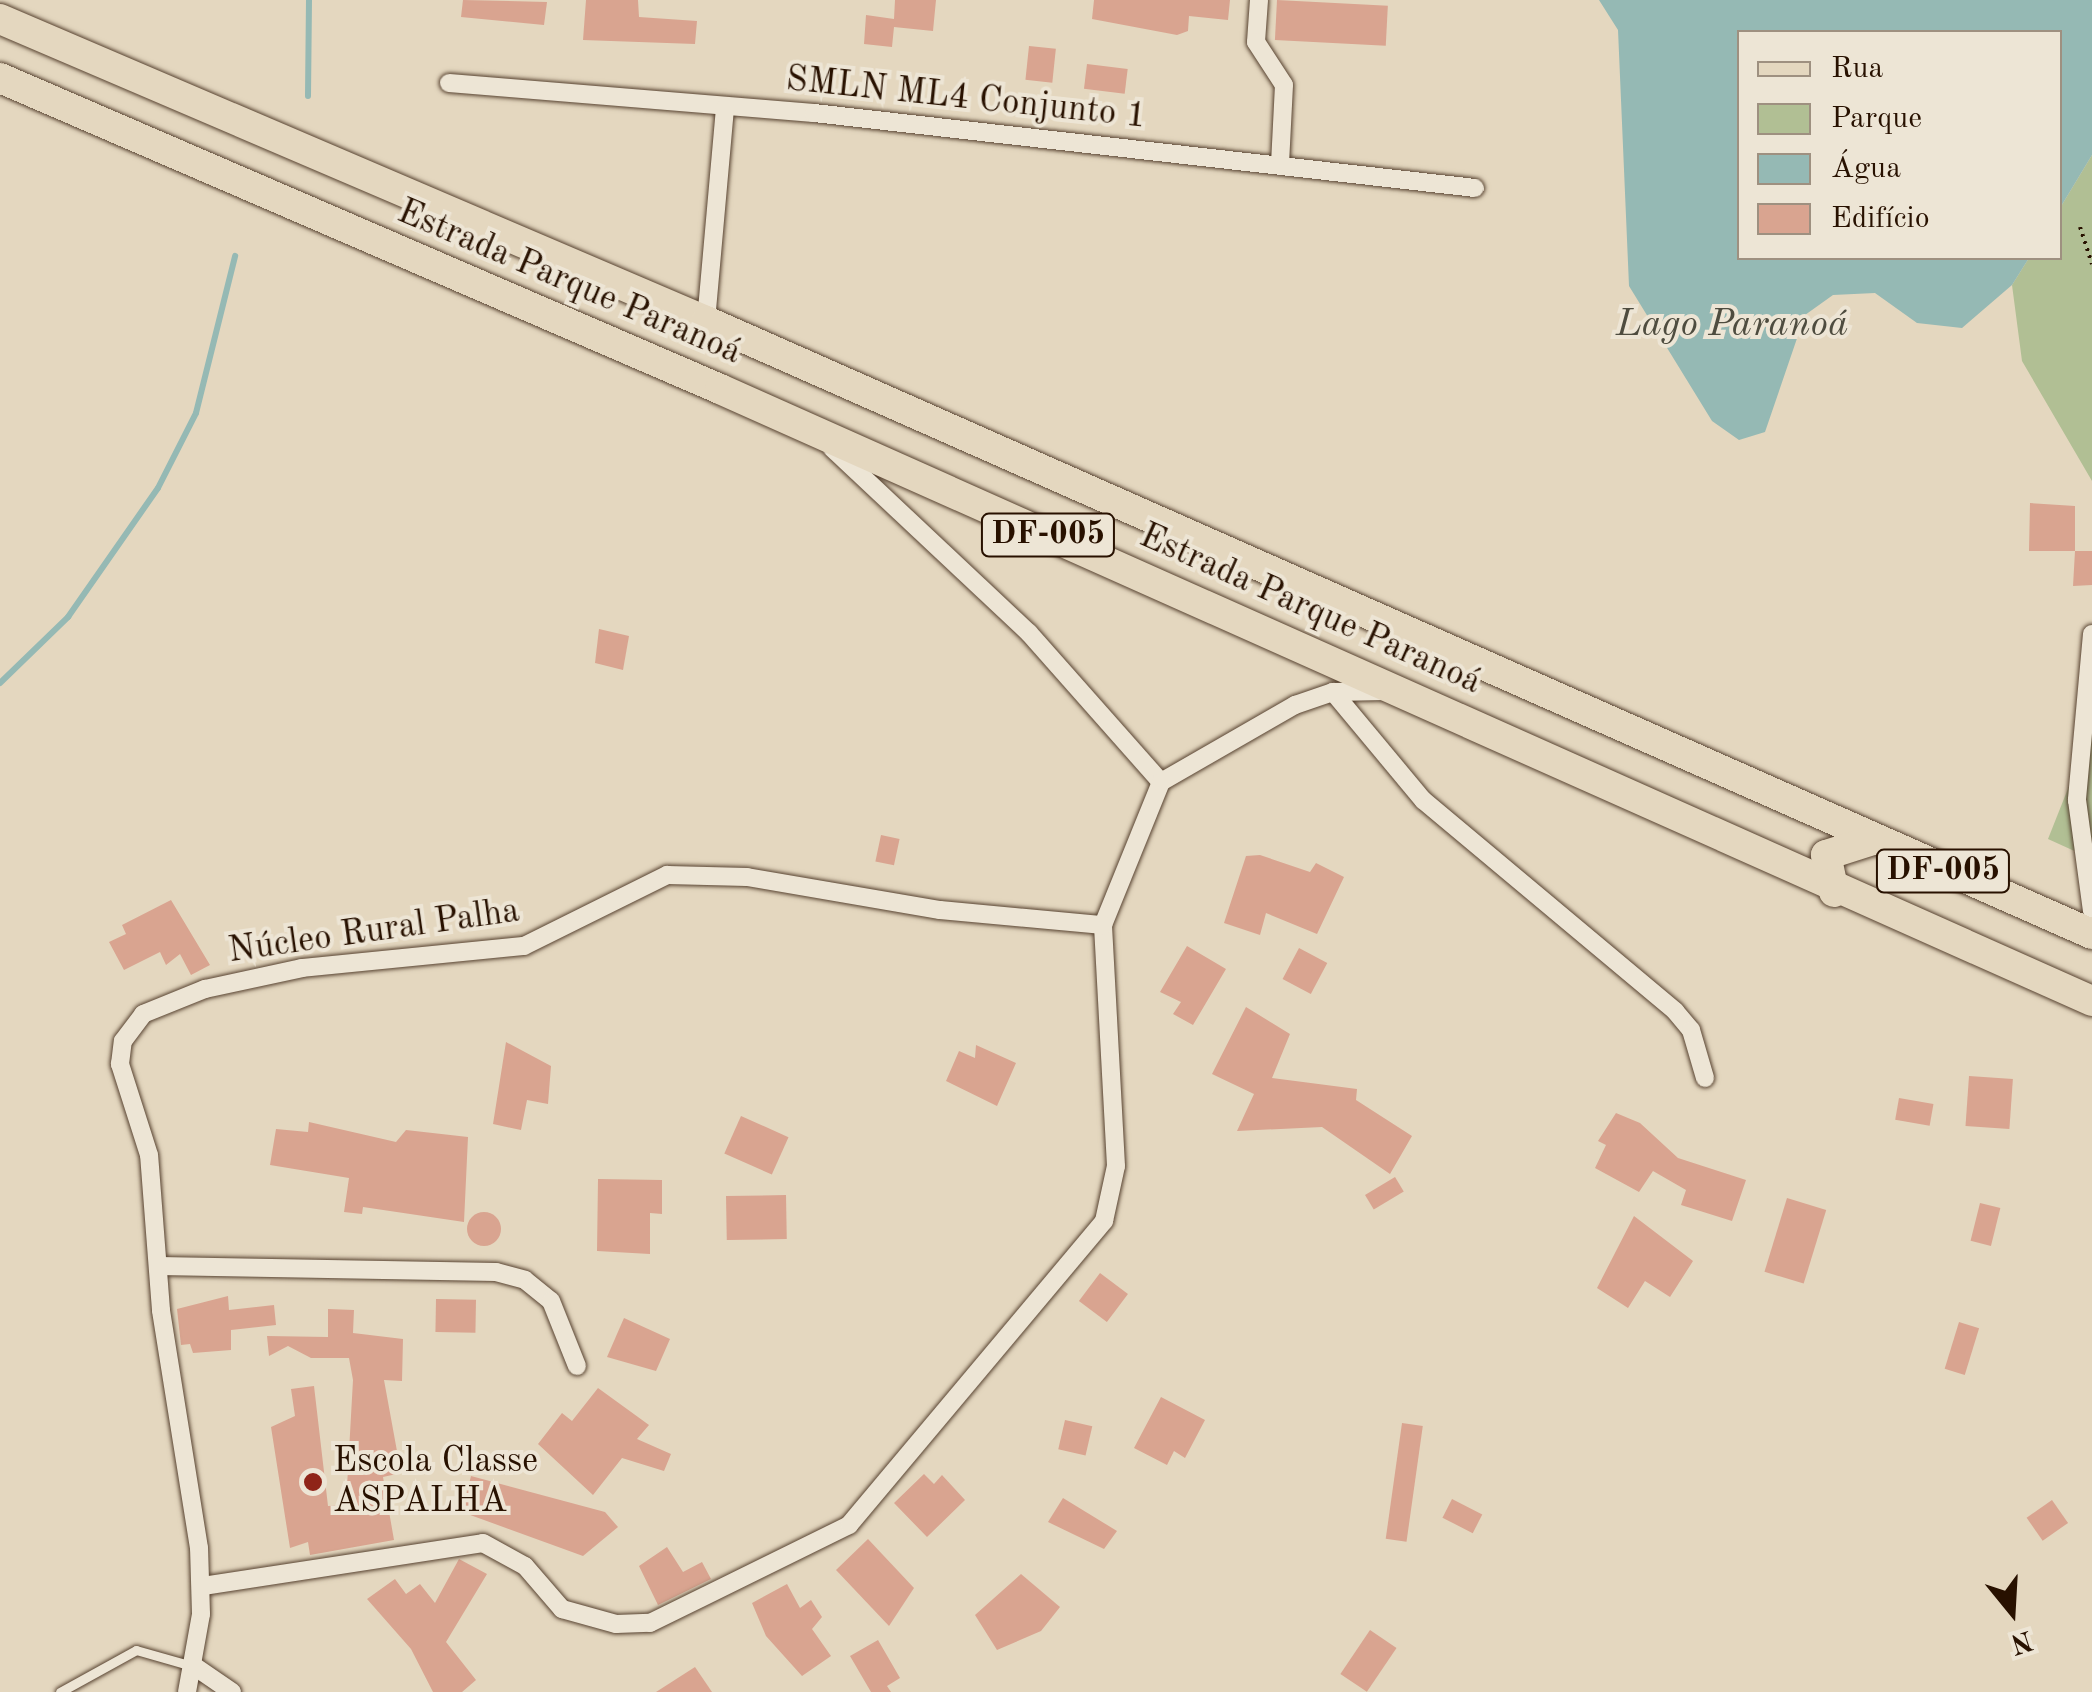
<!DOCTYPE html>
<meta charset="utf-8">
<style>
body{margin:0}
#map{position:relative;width:2092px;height:1692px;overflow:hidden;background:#e4d7bf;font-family:"Old Standard TT",serif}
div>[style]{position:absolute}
.green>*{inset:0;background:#b1bf94}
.water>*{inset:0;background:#95b9b4}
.stream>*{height:6px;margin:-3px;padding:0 3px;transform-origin:3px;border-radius:3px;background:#95b9b4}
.building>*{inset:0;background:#d9a490;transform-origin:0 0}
.round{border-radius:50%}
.path>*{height:4px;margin-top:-2px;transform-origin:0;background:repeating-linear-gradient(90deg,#281100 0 2.5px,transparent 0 7.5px)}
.roads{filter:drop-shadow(0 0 2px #574230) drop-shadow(0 0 2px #574230)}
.service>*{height:9px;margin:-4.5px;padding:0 4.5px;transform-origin:4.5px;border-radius:4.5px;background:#ede5d5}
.minor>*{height:18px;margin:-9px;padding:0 9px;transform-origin:9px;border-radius:9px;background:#ede5d5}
.primary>*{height:30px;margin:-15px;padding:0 15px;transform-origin:15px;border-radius:15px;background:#e4d7bf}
.dots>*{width:28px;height:28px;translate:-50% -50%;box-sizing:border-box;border:5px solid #ede5d5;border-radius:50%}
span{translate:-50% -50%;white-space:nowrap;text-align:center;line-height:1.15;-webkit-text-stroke:8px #ede5d5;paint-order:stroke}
.shield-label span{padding:2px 8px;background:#ede5d5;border:2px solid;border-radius:8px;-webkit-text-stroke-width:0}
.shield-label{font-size:32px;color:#281100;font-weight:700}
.street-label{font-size:35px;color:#281100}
.poi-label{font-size:35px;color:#281100}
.left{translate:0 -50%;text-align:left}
.water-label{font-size:38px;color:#4e4c3f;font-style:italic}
.legend{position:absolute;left:1737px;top:30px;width:325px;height:230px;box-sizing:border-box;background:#ede5d5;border:2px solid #9e9080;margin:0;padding:12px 18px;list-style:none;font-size:30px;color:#281100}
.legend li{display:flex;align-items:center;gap:20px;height:50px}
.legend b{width:50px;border:2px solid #9e9080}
.north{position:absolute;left:1962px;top:1562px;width:100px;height:100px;-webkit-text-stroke:8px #ede5d5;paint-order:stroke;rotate:162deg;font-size:28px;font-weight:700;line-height:40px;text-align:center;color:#281100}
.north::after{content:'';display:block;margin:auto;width:35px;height:45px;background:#281100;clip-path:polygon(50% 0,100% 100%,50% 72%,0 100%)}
</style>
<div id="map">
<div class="green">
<i style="clip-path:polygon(2092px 155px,2092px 481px,2022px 361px,2012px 285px,2029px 258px,2060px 258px,2060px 208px)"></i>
<i style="clip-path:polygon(2092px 728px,2092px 859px,2048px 839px)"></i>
</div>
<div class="water">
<i style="clip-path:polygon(1599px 0,2092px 0,2092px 155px,2060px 208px,2060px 32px,1740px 32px,1740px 258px,2029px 258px,2012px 285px,1962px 328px,1917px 323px,1875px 293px,1833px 295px,1805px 315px,1765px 432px,1739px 440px,1712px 421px,1629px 286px,1618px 30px)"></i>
</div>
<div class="stream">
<i style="left:308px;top:96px;width:96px;rotate:-89.4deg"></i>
<i style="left:0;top:683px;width:95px;rotate:-44.1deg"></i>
<i style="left:68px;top:617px;width:157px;rotate:-55.1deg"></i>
<i style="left:158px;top:488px;width:84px;rotate:-63.1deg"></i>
<i style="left:196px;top:413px;width:162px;rotate:-76deg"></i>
</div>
<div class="building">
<i style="clip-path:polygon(463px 0,547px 2px,544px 25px,461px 17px)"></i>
<i style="clip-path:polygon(586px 0,638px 0,639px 17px,697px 21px,695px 44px,583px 40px)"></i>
<i style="clip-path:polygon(895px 0,936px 0,933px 31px,894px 27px,892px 47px,864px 44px,866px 15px,894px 19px)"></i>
<i style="clip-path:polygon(1094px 0,1230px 0,1228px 20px,1189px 16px,1188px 31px,1177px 35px,1092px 19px)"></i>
<i style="left:1277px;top:0;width:111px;height:40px;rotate:3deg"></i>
<i style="left:1029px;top:46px;width:27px;height:34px;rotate:6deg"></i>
<i style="left:1087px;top:64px;width:41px;height:25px;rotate:7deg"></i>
<i style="clip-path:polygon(2030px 503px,2075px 506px,2075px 551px,2092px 551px,2092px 585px,2073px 586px,2075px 551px,2029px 551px)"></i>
<i style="clip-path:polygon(599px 629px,629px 636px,623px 670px,595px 663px)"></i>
<i style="left:881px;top:835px;width:19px;height:27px;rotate:12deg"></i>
<i style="clip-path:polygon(1260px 855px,1310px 872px,1316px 863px,1344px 877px,1317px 934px,1266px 913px,1260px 935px,1224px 923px,1246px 856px)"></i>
<i style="clip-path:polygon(171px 900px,210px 965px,191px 975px,180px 954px,166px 965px,160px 952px,124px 970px,109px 942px,126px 934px,122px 925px)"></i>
<i style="clip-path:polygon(1187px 946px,1226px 969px,1193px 1025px,1173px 1014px,1181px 1002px,1160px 992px)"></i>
<i style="left:1299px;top:948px;width:32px;height:35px;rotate:28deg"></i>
<i style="clip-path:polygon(1246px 1007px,1290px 1034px,1272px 1078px,1357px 1089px,1356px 1100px,1412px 1136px,1390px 1174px,1322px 1127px,1237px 1131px,1254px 1094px,1212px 1074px)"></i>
<i style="clip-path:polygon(506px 1042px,551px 1066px,548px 1104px,527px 1100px,521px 1130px,493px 1124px)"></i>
<i style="clip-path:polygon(976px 1045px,1016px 1063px,997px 1106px,946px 1081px,959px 1051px,975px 1058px)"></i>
<i style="left:1969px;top:1076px;width:44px;height:50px;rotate:4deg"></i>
<i style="left:1899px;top:1098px;width:35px;height:22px;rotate:10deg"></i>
<i style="clip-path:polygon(1616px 1113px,1640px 1123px,1678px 1158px,1746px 1180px,1732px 1221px,1681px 1205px,1686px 1190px,1653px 1171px,1639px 1192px,1595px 1168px,1606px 1145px,1598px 1141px)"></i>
<i style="left:741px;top:1116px;width:52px;height:41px;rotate:24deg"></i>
<i style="clip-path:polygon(309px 1122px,396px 1142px,406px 1130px,468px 1137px,464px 1222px,363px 1207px,362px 1214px,344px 1212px,349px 1178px,270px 1165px,276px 1129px,308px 1132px)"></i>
<i style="left:1395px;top:1177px;width:17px;height:35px;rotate:59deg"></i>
<i style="clip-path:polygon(598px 1179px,662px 1180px,662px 1214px,650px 1213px,650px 1254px,597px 1251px)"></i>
<i style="left:786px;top:1195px;width:44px;height:60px;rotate:89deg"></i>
<i style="left:1787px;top:1198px;width:41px;height:77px;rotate:17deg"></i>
<i style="left:1980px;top:1203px;width:21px;height:39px;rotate:14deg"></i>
<i class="round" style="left:467px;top:1212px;width:34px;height:34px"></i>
<i style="clip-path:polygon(1634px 1216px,1693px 1261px,1670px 1297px,1645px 1281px,1628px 1308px,1597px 1288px)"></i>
<i style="left:1100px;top:1273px;width:35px;height:35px;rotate:37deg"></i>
<i style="clip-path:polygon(228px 1296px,229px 1310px,274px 1305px,276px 1325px,231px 1330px,231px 1350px,193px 1353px,190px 1344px,181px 1345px,177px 1309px)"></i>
<i style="left:436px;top:1299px;width:40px;height:33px;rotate:1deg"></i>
<i style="clip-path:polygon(328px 1309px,354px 1310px,353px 1333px,403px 1339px,402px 1381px,384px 1380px,401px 1473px,383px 1477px,394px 1540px,310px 1555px,308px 1542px,290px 1548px,271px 1427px,295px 1416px,291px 1389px,314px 1386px,328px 1506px,346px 1505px,353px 1380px,349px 1358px,311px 1358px,288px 1346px,269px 1356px,267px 1336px,328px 1337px)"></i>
<i style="clip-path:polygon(624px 1318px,670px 1339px,656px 1371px,607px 1357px)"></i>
<i style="left:1959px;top:1322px;width:21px;height:49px;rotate:17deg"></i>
<i style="clip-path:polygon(598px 1388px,649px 1425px,637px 1439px,671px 1454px,664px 1471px,622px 1458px,593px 1495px,538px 1444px,562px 1413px,572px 1421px)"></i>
<i style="clip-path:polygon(1161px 1397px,1205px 1420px,1185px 1458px,1174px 1451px,1167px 1465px,1134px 1448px)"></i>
<i style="left:1065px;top:1420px;width:28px;height:30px;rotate:13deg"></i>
<i style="left:1402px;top:1423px;width:21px;height:117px;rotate:8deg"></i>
<i style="clip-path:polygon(924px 1474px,934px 1484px,942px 1475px,965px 1500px,927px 1537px,894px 1503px)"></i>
<i style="clip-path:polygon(471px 1476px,605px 1512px,618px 1527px,583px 1556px,462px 1512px)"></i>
<i style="clip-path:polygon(1063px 1498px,1117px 1531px,1104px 1549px,1048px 1522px)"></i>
<i style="left:1452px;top:1499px;width:34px;height:21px;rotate:27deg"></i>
<i style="left:2052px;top:1500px;width:28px;height:31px;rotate:55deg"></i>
<i style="clip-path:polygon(868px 1539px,914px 1588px,889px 1626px,836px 1570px)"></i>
<i style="clip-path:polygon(667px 1547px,683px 1572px,702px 1562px,711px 1579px,658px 1605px,639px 1566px)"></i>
<i style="clip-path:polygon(459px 1559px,487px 1574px,446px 1642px,476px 1680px,462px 1692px,433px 1692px,411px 1649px,367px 1599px,395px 1579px,406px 1594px,420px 1584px,435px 1603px)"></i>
<i style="clip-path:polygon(1021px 1574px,1060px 1607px,1041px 1631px,997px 1650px,975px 1615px)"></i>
<i style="clip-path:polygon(787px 1584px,800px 1608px,811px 1600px,822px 1617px,812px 1629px,831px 1656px,802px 1676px,766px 1636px,752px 1603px)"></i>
<i style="left:1370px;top:1630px;width:32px;height:53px;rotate:34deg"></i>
<i style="clip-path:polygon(878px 1640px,900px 1678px,887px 1686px,891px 1692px,871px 1692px,850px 1656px)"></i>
<i style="clip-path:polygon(695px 1667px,712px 1692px,656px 1692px)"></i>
</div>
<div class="path">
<i style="left:2080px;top:227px;width:39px;rotate:72deg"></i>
</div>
<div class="roads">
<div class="service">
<i style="left:60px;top:1692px;width:87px;rotate:-28.9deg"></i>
<i style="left:136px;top:1650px;width:58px;rotate:15.9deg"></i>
</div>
<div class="minor">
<i style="left:1259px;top:0;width:42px;rotate:94.1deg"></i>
<i style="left:1256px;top:42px;width:51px;rotate:56.9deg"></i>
<i style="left:1284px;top:85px;width:80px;rotate:92.9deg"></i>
<i style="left:449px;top:83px;width:366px;rotate:4.7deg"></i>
<i style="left:814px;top:113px;width:665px;rotate:6.47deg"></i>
<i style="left:706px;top:321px;width:214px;rotate:-84.9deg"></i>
<i style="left:832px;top:448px;width:270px;rotate:43.2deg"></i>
<i style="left:1029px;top:633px;width:199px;rotate:48.5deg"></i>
<i style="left:2092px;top:634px;width:167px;rotate:95.2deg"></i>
<i style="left:2077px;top:800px;width:112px;rotate:82.3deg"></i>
<i style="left:1333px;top:692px;width:141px;rotate:50.2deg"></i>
<i style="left:1423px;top:800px;width:329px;rotate:39.9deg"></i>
<i style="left:1675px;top:1011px;width:25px;rotate:50deg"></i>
<i style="left:1691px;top:1030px;width:50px;rotate:73.7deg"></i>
<i style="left:159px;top:1266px;width:337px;rotate:1deg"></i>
<i style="left:496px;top:1272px;width:30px;rotate:15deg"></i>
<i style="left:525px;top:1280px;width:33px;rotate:39deg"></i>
<i style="left:551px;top:1301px;width:70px;rotate:68.2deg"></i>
<i style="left:203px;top:1586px;width:283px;rotate:-8.7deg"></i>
<i style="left:483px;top:1543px;width:48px;rotate:28.7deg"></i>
<i style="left:525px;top:1566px;width:57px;rotate:49.3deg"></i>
<i style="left:562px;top:1609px;width:56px;rotate:15.5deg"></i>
<i style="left:616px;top:1624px;width:34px;rotate:-2deg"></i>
<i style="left:650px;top:1623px;width:222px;rotate:-26.2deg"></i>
<i style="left:849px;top:1525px;width:397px;rotate:-50deg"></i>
<i style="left:1104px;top:1221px;width:56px;rotate:-77.7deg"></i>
<i style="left:1116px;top:1166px;width:241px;rotate:-93.1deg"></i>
<i style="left:1103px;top:925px;width:154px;rotate:-67.9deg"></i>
<i style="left:1161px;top:782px;width:155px;rotate:-29.9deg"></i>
<i style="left:1295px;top:705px;width:40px;rotate:-18.9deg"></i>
<i style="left:1333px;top:692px;width:53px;rotate:-1.1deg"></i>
<i style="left:194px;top:1666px;width:46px;rotate:34.4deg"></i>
<i style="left:187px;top:1692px;width:79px;rotate:-79.8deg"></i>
<i style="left:201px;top:1614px;width:66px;rotate:-91.7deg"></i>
<i style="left:199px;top:1548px;width:241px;rotate:-99.1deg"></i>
<i style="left:161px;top:1310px;width:155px;rotate:-94.4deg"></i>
<i style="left:149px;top:1155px;width:96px;rotate:-107.7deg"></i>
<i style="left:120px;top:1064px;width:23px;rotate:-83deg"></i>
<i style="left:123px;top:1041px;width:34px;rotate:-53deg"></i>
<i style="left:143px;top:1014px;width:67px;rotate:-22deg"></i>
<i style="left:205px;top:989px;width:99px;rotate:-12.2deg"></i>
<i style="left:302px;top:968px;width:223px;rotate:-5.7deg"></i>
<i style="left:524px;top:946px;width:160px;rotate:-26.4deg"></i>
<i style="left:667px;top:875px;width:80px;rotate:1.4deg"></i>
<i style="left:747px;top:877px;width:196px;rotate:9.7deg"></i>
<i style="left:940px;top:910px;width:164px;rotate:5.3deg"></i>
</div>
<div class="primary">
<i style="left:0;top:19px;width:768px;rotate:23.16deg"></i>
<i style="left:706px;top:321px;width:1516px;rotate:23.86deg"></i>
<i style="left:0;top:78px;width:784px;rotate:23.36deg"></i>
<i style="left:720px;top:389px;width:1502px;rotate:24.04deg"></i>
<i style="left:1834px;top:892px;width:38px;rotate:-102deg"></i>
<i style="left:1826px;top:855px;width:46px;rotate:-17.7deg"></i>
</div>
</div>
<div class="dots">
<i style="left:313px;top:1482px;background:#8f2418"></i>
</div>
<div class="shield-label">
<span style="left:1048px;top:535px">DF-005</span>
<span style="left:1943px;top:871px">DF-005</span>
</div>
<div class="street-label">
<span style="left:966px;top:99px;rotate:6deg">SMLN ML4 Conjunto 1</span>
<span style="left:569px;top:283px;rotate:23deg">Estrada Parque Paranoá</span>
<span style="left:1310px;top:610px;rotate:24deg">Estrada Parque Paranoá</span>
<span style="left:374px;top:932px;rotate:-8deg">Núcleo Rural Palha</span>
</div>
<div class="poi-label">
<span class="left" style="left:333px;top:1482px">Escola Classe<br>ASPALHA</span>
</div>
<div class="water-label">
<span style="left:1732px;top:326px">Lago Paranoá</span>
</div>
<ul class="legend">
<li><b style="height:12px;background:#e4d7bf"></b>Rua</li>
<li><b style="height:28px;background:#b1bf94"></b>Parque</li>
<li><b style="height:28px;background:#95b9b4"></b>Água</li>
<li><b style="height:28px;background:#d9a490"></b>Edifício</li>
</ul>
<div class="north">N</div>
</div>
